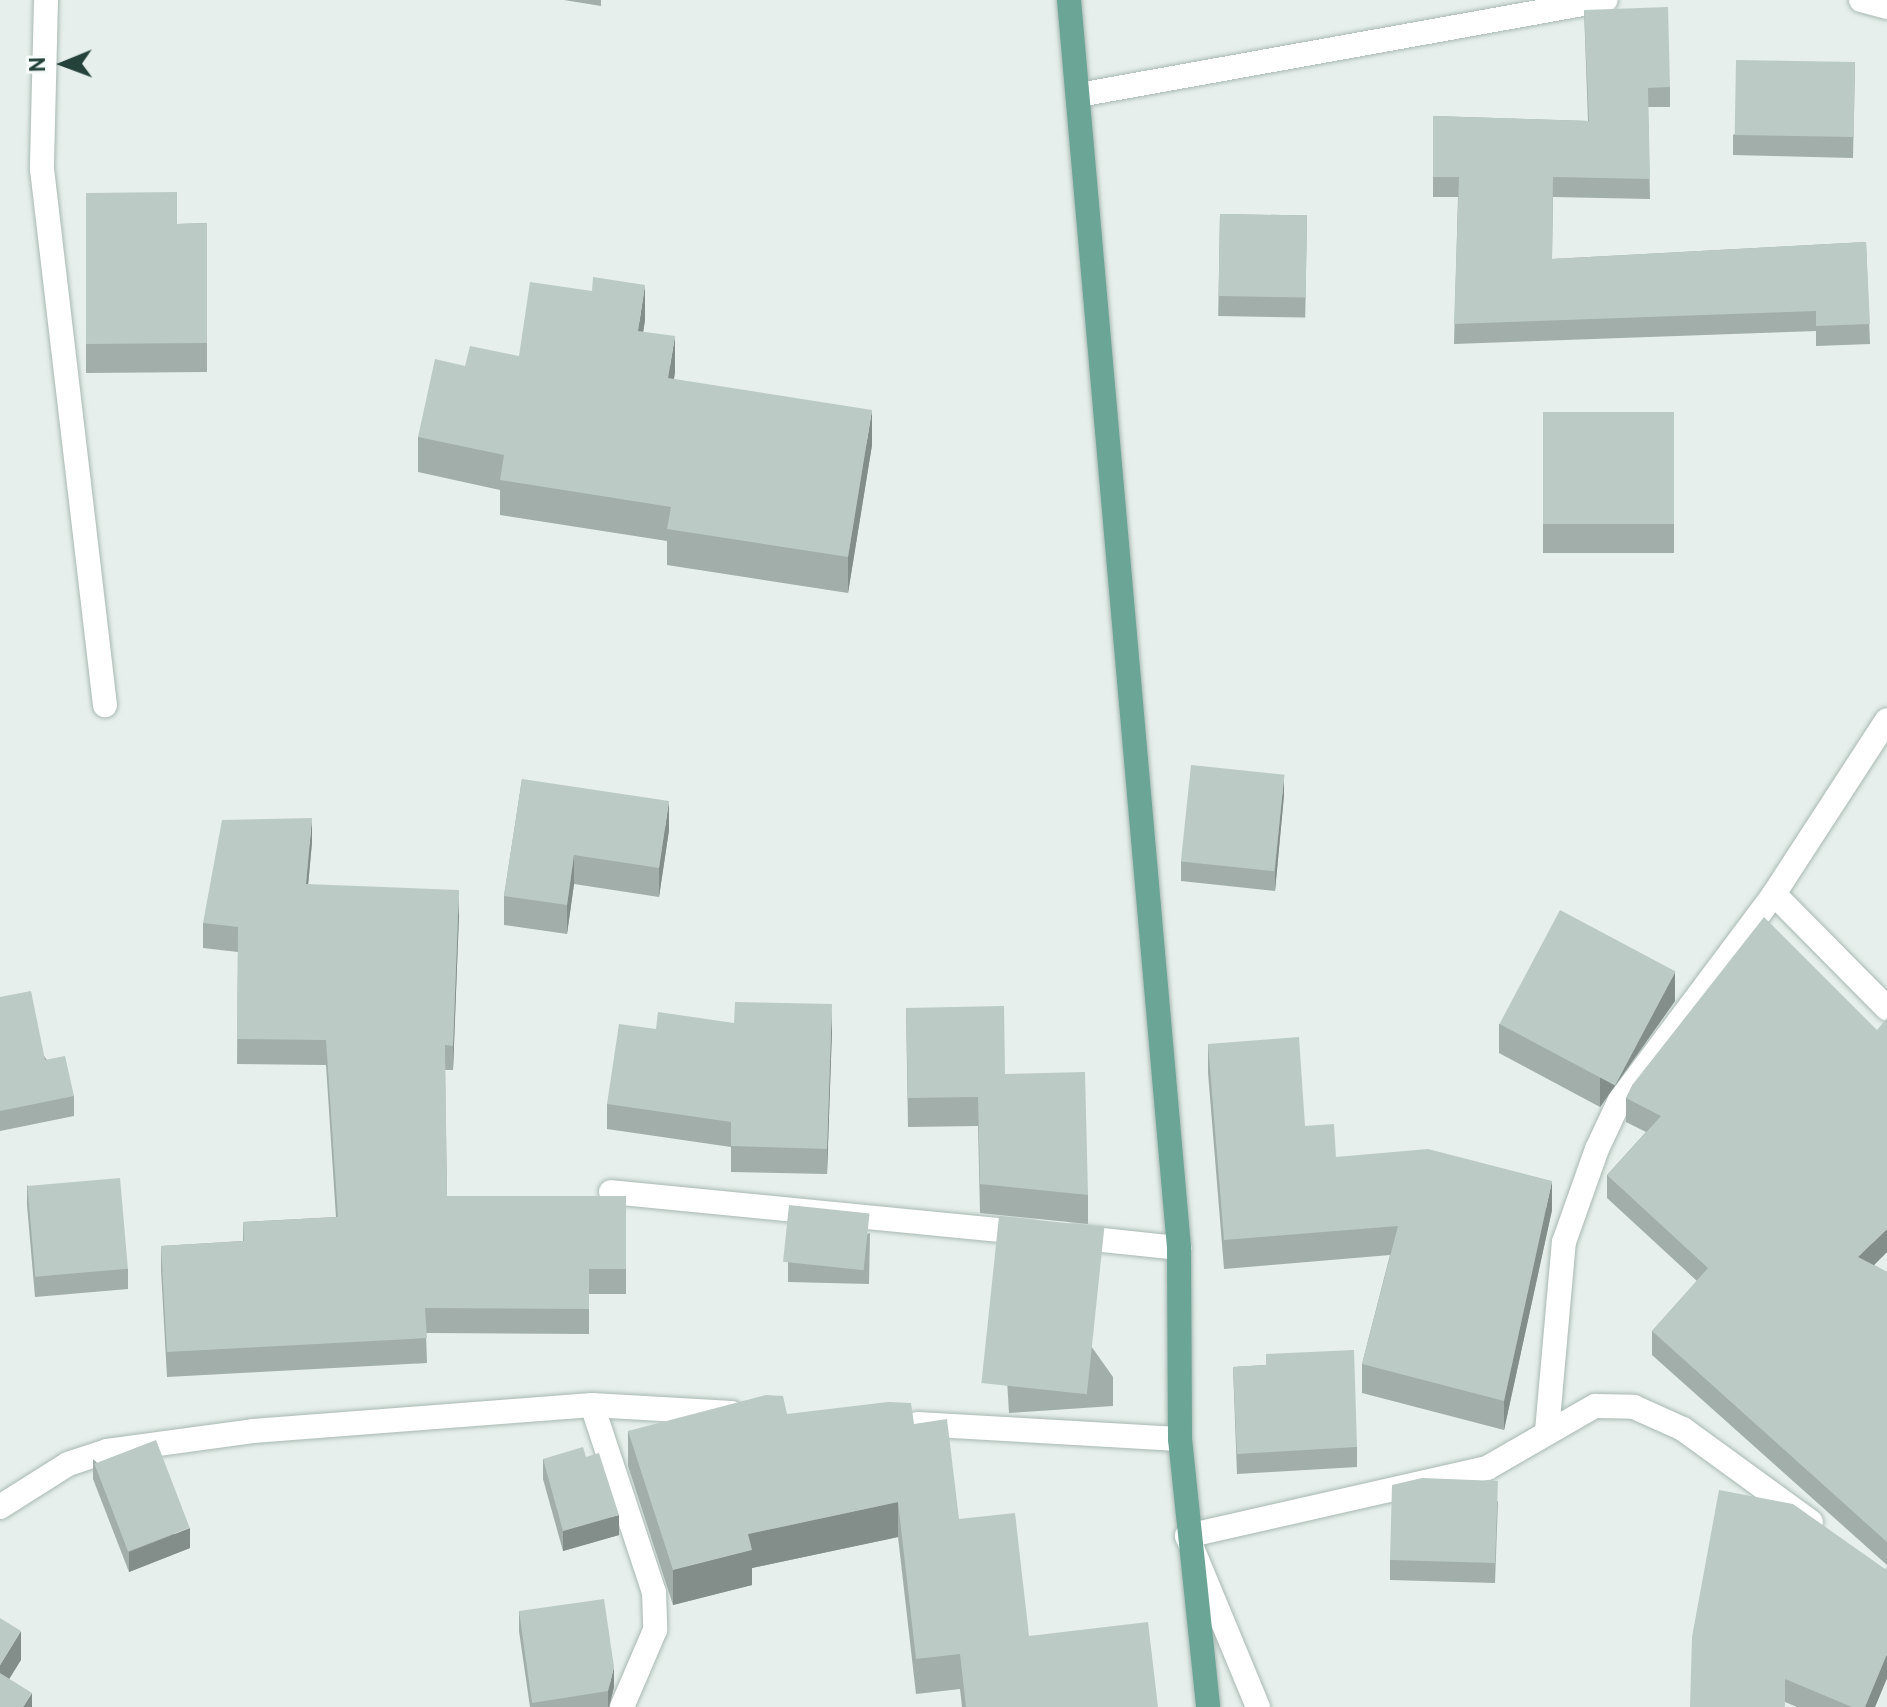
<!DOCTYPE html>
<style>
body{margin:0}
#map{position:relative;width:1887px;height:1707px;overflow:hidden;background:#e6efeb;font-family:Overpass,sans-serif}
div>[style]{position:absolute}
.roads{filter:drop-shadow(0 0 2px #a8b8b2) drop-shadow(0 0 2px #a8b8b2)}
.minor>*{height:24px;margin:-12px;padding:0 12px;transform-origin:12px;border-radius:12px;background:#fff}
.major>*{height:24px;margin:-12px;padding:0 12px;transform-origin:12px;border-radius:12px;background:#6aa596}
.wall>*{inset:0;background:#a1aea9;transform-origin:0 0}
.shaded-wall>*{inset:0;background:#838d89}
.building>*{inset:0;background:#bbcac4;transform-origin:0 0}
span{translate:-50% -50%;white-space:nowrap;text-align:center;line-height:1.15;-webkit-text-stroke:6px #f7fbf9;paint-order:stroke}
.north{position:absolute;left:24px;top:24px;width:80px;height:80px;-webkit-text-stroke:6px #f7fbf9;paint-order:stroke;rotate:269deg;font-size:22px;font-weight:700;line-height:32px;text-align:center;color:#24423a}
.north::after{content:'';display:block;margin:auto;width:28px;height:36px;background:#24423a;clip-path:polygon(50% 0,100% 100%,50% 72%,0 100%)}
</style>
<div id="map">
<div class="roads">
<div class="minor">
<i style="left:46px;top:0;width:169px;rotate:91.4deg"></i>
<i style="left:42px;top:169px;width:540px;rotate:83.3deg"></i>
<i style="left:1861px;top:0;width:27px;rotate:15deg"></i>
<i style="left:1079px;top:95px;width:535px;rotate:-10.24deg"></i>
<i style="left:1774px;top:894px;width:161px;rotate:45.3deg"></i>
<i style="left:611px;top:1192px;width:420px;rotate:5.6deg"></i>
<i style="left:1074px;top:1237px;width:106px;rotate:6deg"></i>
<i style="left:592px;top:1405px;width:197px;rotate:71.7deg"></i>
<i style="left:654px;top:1592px;width:38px;rotate:88deg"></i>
<i style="left:655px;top:1630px;width:84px;rotate:113.2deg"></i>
<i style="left:917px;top:1424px;width:263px;rotate:3.3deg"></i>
<i style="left:1547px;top:1431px;width:190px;rotate:-84.9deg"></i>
<i style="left:1564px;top:1242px;width:99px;rotate:-70.5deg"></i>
<i style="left:1597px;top:1149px;width:54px;rotate:-64.9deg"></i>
<i style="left:1620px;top:1100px;width:257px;rotate:-53.2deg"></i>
<i style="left:1774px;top:894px;width:207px;rotate:-57deg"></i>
<i style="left:0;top:1507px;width:80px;rotate:-32.3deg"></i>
<i style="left:68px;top:1464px;width:41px;rotate:-18.4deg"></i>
<i style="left:107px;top:1451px;width:147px;rotate:-7.8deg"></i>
<i style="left:253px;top:1431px;width:340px;rotate:-4.4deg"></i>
<i style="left:592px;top:1405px;width:140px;rotate:3.3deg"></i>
<i style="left:1258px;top:1707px;width:185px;rotate:-112.5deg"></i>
<i style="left:1187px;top:1536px;width:308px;rotate:-12.8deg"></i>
<i style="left:1487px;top:1468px;width:125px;rotate:-29.9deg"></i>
<i style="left:1595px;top:1406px;width:39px;rotate:1deg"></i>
<i style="left:1634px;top:1407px;width:54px;rotate:24.2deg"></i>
<i style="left:1683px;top:1429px;width:158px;rotate:36deg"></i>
</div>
<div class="major">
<i style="left:1069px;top:0;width:1253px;rotate:84.96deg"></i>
<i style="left:1179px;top:1248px;width:191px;rotate:89.7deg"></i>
<i style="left:1180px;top:1439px;width:269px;rotate:84deg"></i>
</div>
</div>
<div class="wall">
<i style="clip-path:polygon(564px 0,601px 0,601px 6px)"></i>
<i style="clip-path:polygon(1584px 10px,1670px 87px,1670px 107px,1648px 107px,1650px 199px,1553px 197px,1552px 259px,1866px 242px,1870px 344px,1816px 346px,1816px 331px,1454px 344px,1458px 197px,1433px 197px,1433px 116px,1588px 121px)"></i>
<i style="clip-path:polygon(1855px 63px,1853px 158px,1733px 155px,1733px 135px)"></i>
<i style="clip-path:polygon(86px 193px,177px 224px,207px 223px,207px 372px,86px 373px)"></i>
<i style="left:1220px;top:214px;width:87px;height:102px;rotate:1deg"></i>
<i style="clip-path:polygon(645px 320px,643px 332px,675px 372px,674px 379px,872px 445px,848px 593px,667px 565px,667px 541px,500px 515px,500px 490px,418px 472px,418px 437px,465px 366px,519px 356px)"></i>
<i style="left:1543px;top:412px;width:131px;height:141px"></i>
<i style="clip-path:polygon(522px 779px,669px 830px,659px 897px,574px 884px,567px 934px,504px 925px,504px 896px)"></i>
<i style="clip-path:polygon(1284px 795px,1275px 891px,1181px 881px,1181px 861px)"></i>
<i style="clip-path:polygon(312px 842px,308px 884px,459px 915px,453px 1070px,445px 1070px,447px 1196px,626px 1196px,626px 1294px,589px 1294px,589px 1334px,426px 1333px,427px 1363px,167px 1377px,161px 1270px,161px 1246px,243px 1241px,243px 1222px,336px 1217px,326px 1065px,237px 1064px,238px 952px,203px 948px,203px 923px)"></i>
<i style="clip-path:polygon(0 997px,74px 1096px,74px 1116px,0 1131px)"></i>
<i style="clip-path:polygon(1675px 1001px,1600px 1107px,1499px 1053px,1499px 1024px)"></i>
<i style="clip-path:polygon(906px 1008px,1005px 1074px,1088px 1195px,1088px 1224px,980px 1213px,978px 1126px,908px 1127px)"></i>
<i style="clip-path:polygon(734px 1023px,832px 1030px,827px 1174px,731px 1172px,731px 1147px,607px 1129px,607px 1104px,656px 1029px)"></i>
<i style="clip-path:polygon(1208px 1044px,1305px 1126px,1336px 1157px,1552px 1210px,1504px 1430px,1362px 1393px,1362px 1364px,1390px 1255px,1224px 1269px,1208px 1073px)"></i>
<i style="clip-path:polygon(1633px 1084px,1887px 1252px,1874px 1265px,1887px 1272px,1887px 1565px,1652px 1355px,1652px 1331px,1697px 1281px,1607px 1198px,1607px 1175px,1646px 1132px,1626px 1122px,1626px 1098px)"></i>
<i style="clip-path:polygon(27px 1185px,128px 1269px,128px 1289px,35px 1297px,27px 1205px)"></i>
<i style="clip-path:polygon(999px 1216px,1113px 1377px,1113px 1406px,1009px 1413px,999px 1245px)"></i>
<i style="clip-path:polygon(870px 1233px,869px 1284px,788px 1282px,788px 1262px)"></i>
<i style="clip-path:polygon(1266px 1365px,1357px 1447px,1357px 1467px,1237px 1474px,1233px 1367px)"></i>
<i style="clip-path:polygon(787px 1414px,914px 1424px,959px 1519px,1029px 1636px,1158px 1707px,962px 1707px,960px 1689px,916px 1694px,898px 1537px,752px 1568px,752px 1585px,673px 1605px,628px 1466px,628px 1431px)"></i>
<i style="clip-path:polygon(586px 1457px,619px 1535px,563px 1551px,543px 1479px,543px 1459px)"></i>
<i style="clip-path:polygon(93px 1459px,190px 1548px,129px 1572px,93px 1479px)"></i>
<i style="clip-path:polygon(1498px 1501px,1495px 1583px,1390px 1580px,1390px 1560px)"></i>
<i style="clip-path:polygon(1885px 1569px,1887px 1678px,1875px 1707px,1797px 1707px,1785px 1702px,1690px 1707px)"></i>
<i style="clip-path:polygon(519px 1611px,614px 1687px,609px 1707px,530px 1707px,519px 1631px)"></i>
</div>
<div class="shaded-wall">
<i style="clip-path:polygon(645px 285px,645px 320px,638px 366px,638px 331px)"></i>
<i style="clip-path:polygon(675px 336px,675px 372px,668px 413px,668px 378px)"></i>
<i style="clip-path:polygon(872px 410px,872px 445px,848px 593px,848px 557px)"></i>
<i style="clip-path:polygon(1284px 775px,1284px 795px,1275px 891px,1275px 871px)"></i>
<i style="clip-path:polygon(669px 801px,669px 830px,659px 897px,659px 868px)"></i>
<i style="clip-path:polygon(312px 818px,312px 842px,306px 909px,306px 884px)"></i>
<i style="clip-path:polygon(574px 855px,574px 884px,567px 934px,567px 905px)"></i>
<i style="clip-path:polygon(459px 890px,459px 915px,453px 1070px,453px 1046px)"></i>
<i style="clip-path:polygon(1675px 972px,1675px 1001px,1600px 1107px,1600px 1078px)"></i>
<i style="clip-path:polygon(832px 1004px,832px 1030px,827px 1174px,827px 1149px)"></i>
<i style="clip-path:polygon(1552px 1181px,1552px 1210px,1504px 1430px,1504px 1401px)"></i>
<i style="clip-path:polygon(1887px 1229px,1887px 1252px,1858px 1281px,1858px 1257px)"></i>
<i style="clip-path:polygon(898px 1502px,898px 1537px,752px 1568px,752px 1585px,673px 1605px,673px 1570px,748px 1534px)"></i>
<i style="clip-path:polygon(619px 1515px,619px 1535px,563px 1551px,563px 1531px)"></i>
<i style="clip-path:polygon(190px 1528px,190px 1548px,129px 1572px,129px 1552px)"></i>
<i style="clip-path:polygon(21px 1631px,21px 1660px,0 1694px,0 1665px)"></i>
<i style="clip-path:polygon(1887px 1654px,1887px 1678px,1875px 1707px,1865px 1707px)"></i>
<i style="clip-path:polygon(614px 1667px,614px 1687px,609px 1707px,608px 1707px,608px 1691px)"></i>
<i style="clip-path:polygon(32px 1693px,32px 1707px,23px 1707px)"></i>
</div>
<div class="building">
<i style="clip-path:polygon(1668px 7px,1670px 87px,1648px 88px,1650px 179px,1553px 177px,1552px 259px,1866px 242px,1870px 324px,1816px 326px,1816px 311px,1454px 324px,1459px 177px,1433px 177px,1433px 116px,1589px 121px,1584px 10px)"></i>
<i style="left:1736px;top:60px;width:119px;height:75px;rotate:1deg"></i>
<i style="clip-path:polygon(177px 192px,177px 224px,207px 223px,207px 343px,86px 344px,86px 193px)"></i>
<i style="left:1220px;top:214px;width:87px;height:82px;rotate:1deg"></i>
<i style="clip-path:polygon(593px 277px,645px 285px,638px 331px,675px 336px,668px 378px,872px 410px,848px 557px,667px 529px,671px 507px,500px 480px,504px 455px,418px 437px,435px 359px,465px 366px,470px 346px,519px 356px,530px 282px,592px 291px)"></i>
<i style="left:1543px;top:412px;width:131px;height:112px"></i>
<i style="left:1191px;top:765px;width:94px;height:97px;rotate:6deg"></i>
<i style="clip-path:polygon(522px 779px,669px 801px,659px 868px,574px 855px,567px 905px,504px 896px)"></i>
<i style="clip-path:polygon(312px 818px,306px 884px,459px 890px,453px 1046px,445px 1045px,447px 1196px,626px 1196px,626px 1269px,589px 1269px,589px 1309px,425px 1308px,427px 1338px,167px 1352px,161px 1246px,244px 1241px,243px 1222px,338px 1217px,326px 1040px,237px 1039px,238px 927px,203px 923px,222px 820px)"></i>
<i style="left:1560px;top:910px;width:131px;height:129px;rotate:28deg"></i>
<i style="clip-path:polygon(1764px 917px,1877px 1030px,1887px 1018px,1887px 1229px,1858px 1257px,1887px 1272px,1887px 1542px,1652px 1331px,1708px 1268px,1607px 1175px,1661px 1116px,1626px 1098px,1633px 1084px)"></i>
<i style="clip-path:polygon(31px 991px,45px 1060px,65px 1056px,74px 1096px,0 1111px,0 997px)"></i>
<i style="clip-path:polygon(735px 1002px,832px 1004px,827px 1149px,731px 1146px,731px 1122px,607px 1104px,619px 1024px,656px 1029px,658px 1012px,734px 1023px)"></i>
<i style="clip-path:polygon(1004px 1006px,1005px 1074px,1085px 1072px,1088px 1195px,980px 1184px,978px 1097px,908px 1098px,906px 1008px)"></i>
<i style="clip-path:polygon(1299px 1037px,1305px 1126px,1334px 1124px,1336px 1157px,1428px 1149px,1552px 1181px,1504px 1401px,1362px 1364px,1398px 1226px,1224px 1240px,1208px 1044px)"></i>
<i style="left:120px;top:1178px;width:91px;height:93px;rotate:85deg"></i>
<i style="left:789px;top:1205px;width:81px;height:57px;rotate:6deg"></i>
<i style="left:999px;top:1216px;width:106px;height:168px;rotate:6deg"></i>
<i style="clip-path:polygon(1354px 1350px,1357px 1447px,1237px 1454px,1233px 1367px,1266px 1365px,1266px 1354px)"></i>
<i style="clip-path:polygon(766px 1395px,783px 1396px,787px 1414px,888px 1402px,911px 1403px,914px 1424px,947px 1419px,959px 1519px,1015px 1513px,1029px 1636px,1148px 1622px,1158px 1707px,966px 1707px,960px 1654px,916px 1659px,898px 1502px,748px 1534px,752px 1550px,673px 1570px,628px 1431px)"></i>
<i style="left:156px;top:1440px;width:94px;height:66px;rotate:69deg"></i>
<i style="clip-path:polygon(583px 1447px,586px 1457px,599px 1453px,619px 1515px,563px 1531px,543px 1459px)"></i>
<i style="clip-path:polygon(1422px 1478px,1498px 1481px,1495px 1563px,1390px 1560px,1392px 1485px)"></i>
<i style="clip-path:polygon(1719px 1490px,1793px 1504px,1885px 1569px,1887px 1567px,1887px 1654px,1865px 1707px,1852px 1707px,1785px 1679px,1785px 1707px,1690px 1707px,1692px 1637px)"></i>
<i style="clip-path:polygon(604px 1599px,614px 1667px,608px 1691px,532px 1703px,519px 1611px)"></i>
<i style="clip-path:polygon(0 1618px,21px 1631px,0 1665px)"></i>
<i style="clip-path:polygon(0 1673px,32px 1693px,23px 1707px,0 1707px)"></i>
</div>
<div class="north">N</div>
</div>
